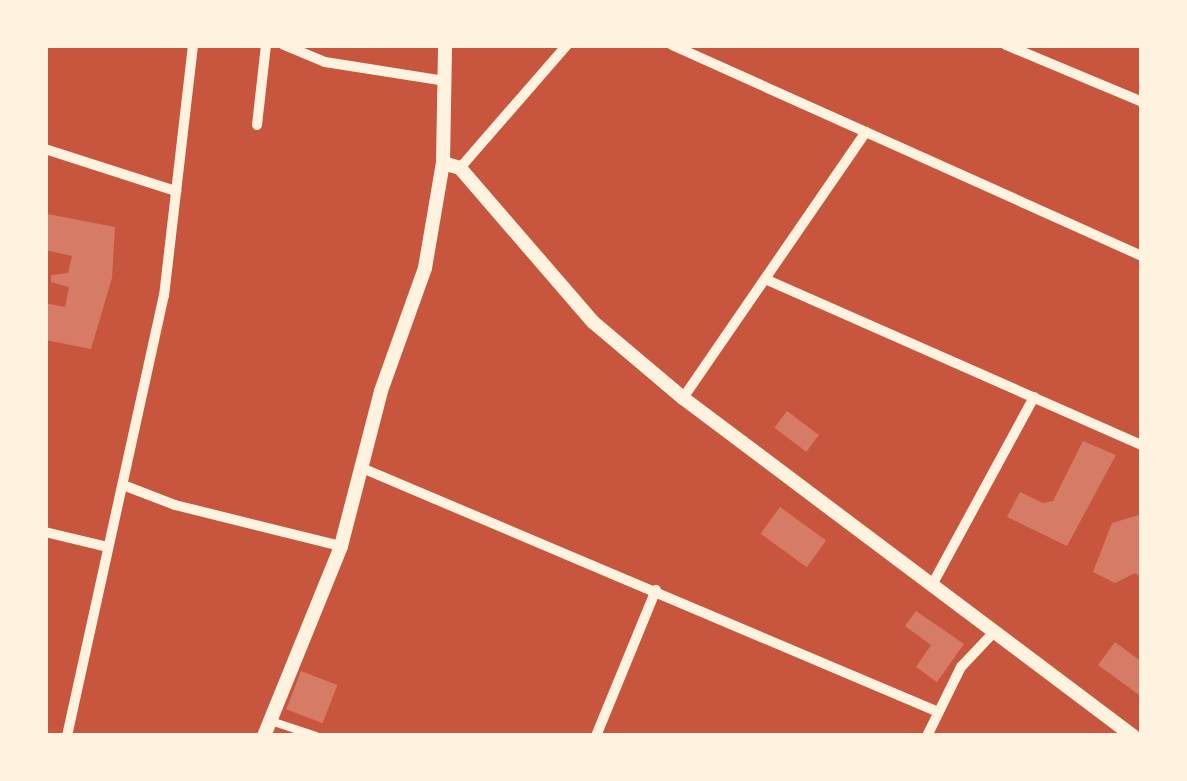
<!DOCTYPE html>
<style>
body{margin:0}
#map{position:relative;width:1187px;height:781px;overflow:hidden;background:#c8553d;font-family:Rubik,sans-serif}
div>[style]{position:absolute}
.building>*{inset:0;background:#d67c66;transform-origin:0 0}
.pedestrian>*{height:8px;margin:-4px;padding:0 4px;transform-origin:4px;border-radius:4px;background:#fff3e0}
.minor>*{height:10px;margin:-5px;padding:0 5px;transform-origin:5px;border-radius:5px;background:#fff3e0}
.tertiary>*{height:14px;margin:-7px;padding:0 7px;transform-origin:7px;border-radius:7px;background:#fff3e0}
span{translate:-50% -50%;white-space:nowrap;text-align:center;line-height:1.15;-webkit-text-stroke:9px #fff3e0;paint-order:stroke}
.frame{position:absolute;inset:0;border:48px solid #fff3e0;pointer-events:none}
</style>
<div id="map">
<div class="building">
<i style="clip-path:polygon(48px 214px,115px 227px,112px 278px,91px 349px,45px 340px,45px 303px,65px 307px,69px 287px,51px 282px,51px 275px,68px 273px,72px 256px,45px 250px)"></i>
<i style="left:787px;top:411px;width:40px;height:21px;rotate:37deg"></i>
<i style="clip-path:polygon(1083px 441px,1116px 455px,1067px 546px,1007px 517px,1020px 492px,1043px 503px,1053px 501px)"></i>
<i style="left:780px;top:507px;width:57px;height:33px;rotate:36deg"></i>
<i style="clip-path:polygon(1142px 514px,1142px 578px,1135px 573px,1115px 583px,1093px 572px,1112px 523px)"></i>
<i style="clip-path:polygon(916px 611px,964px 644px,937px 682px,916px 667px,931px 645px,905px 626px)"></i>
<i style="clip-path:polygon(1115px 642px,1142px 662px,1142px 697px,1098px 665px)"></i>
<i style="left:301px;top:671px;width:39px;height:41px;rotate:21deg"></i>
</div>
<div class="pedestrian">
<i style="left:271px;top:721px;width:47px;rotate:18.4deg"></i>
</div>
<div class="minor">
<i style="left:284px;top:45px;width:44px;rotate:22.5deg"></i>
<i style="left:325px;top:62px;width:121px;rotate:9deg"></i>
<i style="left:672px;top:45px;width:515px;rotate:24.18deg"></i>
<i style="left:1006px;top:45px;width:147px;rotate:22.7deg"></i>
<i style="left:257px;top:125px;width:81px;rotate:-83.6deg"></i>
<i style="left:45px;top:149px;width:138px;rotate:17.8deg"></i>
<i style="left:460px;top:168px;width:163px;rotate:-49deg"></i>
<i style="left:765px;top:279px;width:412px;rotate:23.8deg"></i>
<i style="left:683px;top:398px;width:323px;rotate:-55.5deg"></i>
<i style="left:362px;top:468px;width:623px;rotate:22.95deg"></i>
<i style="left:123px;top:485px;width:56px;rotate:21deg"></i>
<i style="left:175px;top:505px;width:171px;rotate:13.9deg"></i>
<i style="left:45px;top:532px;width:65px;rotate:13.4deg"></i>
<i style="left:932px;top:585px;width:214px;rotate:-61.5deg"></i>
<i style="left:67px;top:736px;width:451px;rotate:-77.6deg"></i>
<i style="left:164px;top:296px;width:253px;rotate:-83.4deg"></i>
<i style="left:596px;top:736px;width:158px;rotate:-67.7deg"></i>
<i style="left:927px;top:736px;width:77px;rotate:-63.8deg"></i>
<i style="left:961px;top:667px;width:48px;rotate:-46.7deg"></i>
</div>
<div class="tertiary">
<i style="left:443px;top:163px;width:18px;rotate:16deg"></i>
<i style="left:460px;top:168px;width:203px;rotate:49.2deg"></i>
<i style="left:593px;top:322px;width:118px;rotate:40.2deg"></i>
<i style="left:683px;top:398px;width:563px;rotate:36.91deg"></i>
<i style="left:264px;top:736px;width:205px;rotate:-67.9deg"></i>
<i style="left:341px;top:546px;width:160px;rotate:-75.5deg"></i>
<i style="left:381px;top:391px;width:131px;rotate:-70.3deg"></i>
<i style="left:425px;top:268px;width:107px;rotate:-80.3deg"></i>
<i style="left:443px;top:163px;width:118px;rotate:-89deg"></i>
</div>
<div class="frame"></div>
</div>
